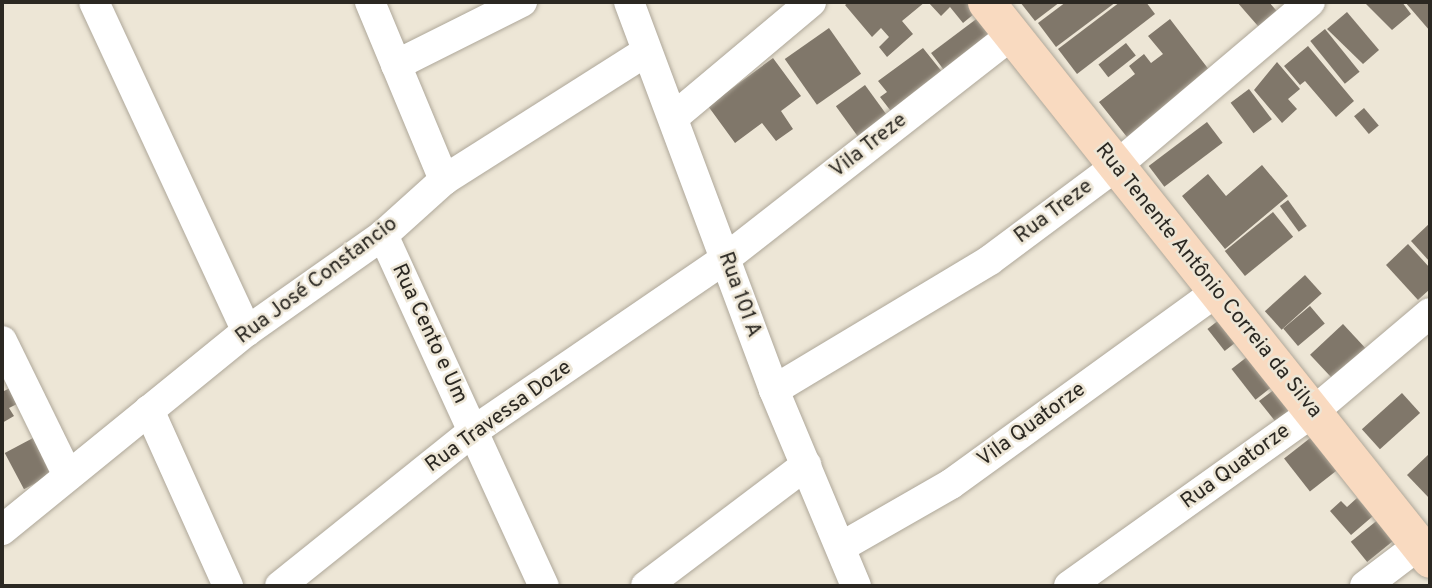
<!DOCTYPE html>
<meta charset="utf-8">
<style>
body{margin:0}
#map{position:relative;width:1432px;height:588px;overflow:hidden;background:#ede6d6;font-family:Overpass,sans-serif}
div>[style]{position:absolute}
.building>*{inset:0;background:#80776a;transform-origin:0 0}
.roads{filter:drop-shadow(0 0 2px #aea799) drop-shadow(0 0 2px #aea799)}
.minor>*{height:30px;margin:-15px;padding:0 15px;transform-origin:15px;border-radius:15px;background:#fff}
.major>*{height:37px;margin:-18.5px;padding:0 18.5px;transform-origin:18.5px;border-radius:18.5px;background:#f9dac0}
span{translate:-50% -50%;white-space:nowrap;text-align:center;line-height:1.15;-webkit-text-stroke:5px #ede6d6;paint-order:stroke}
.street-label{font-size:21px;color:#2b2822}
.frame{position:absolute;inset:0;border:4px solid #2b2822;pointer-events:none}
</style>
<div id="map">
<div class="building">
<i style="clip-path:polygon(849px 2px,925px 2px,902px 21px,913px 34px,887px 57px,879px 47px,889px 37px,881px 28px,872px 37px,845px 5px)"></i>
<i style="clip-path:polygon(928px 2px,974px 2px,980px 9px,963px 23px,950px 7px,941px 16px)"></i>
<i style="clip-path:polygon(1020px 2px,1060px 2px,1035px 21px)"></i>
<i style="clip-path:polygon(1066px 2px,1116px 2px,1056px 47px,1038px 23px)"></i>
<i style="clip-path:polygon(1120px 2px,1146px 2px,1155px 14px,1077px 74px,1058px 49px)"></i>
<i style="clip-path:polygon(1237px 2px,1269px 2px,1282px 17px,1264px 33px)"></i>
<i style="clip-path:polygon(1364px 2px,1402px 2px,1411px 14px,1392px 30px)"></i>
<i style="clip-path:polygon(1405px 2px,1430px 2px,1430px 31px)"></i>
<i style="clip-path:polygon(1347px 12px,1379px 50px,1363px 64px,1327px 29px)"></i>
<i style="left:983px;top:14px;width:30px;height:65px;rotate:53deg"></i>
<i style="clip-path:polygon(1170px 19px,1213px 75px,1142px 124px,1146px 129px,1131px 142px,1099px 102px,1135px 74px,1129px 66px,1144px 54px,1151px 63px,1163px 54px,1148px 36px)"></i>
<i style="left:829px;top:28px;width:56px;height:54px;rotate:55deg"></i>
<i style="left:1325px;top:29px;width:55px;height:19px;rotate:51deg"></i>
<i style="left:1126px;top:43px;width:16px;height:35px;rotate:52deg"></i>
<i style="clip-path:polygon(1308px 46px,1354px 101px,1336px 117px,1305px 81px,1300px 85px,1284px 66px)"></i>
<i style="clip-path:polygon(923px 48px,947px 78px,897px 119px,880px 97px,887px 92px,878px 81px)"></i>
<i style="clip-path:polygon(773px 58px,801px 96px,781px 111px,793px 129px,776px 141px,762px 123px,735px 143px,708px 106px)"></i>
<i style="clip-path:polygon(1277px 62px,1300px 89px,1288px 99px,1297px 109px,1282px 123px,1254px 90px)"></i>
<i style="left:865px;top:85px;width:43px;height:36px;rotate:54deg"></i>
<i style="left:1249px;top:89px;width:38px;height:23px;rotate:53deg"></i>
<i style="left:1364px;top:108px;width:23px;height:13px;rotate:50deg"></i>
<i style="left:1207px;top:122px;width:26px;height:73px;rotate:53deg"></i>
<i style="clip-path:polygon(1262px 165px,1288px 196px,1225px 249px,1182px 196px,1208px 174px,1226px 196px)"></i>
<i style="left:1288px;top:200px;width:32px;height:10px;rotate:54deg"></i>
<i style="left:1273px;top:212px;width:32px;height:62px;rotate:51deg"></i>
<i style="clip-path:polygon(1430px 223px,1430px 262px,1411px 241px)"></i>
<i style="clip-path:polygon(1408px 244px,1430px 268px,1430px 289px,1418px 300px,1386px 265px)"></i>
<i style="left:1305px;top:275px;width:25px;height:54px;rotate:48deg"></i>
<i style="left:1310px;top:306px;width:23px;height:35px;rotate:50deg"></i>
<i style="left:1224px;top:316px;width:28px;height:21px;rotate:52deg"></i>
<i style="left:1343px;top:324px;width:33px;height:45px;rotate:47deg"></i>
<i style="left:1252px;top:353px;width:39px;height:26px;rotate:52deg"></i>
<i style="clip-path:polygon(14px 386px,23px 401px,9px 408px,14px 416px,2px 423px,2px 392px)"></i>
<i style="clip-path:polygon(1279px 386px,1303px 407px,1279px 426px,1259px 401px)"></i>
<i style="left:1402px;top:393px;width:27px;height:54px;rotate:48deg"></i>
<i style="left:1314px;top:435px;width:42px;height:38px;rotate:52deg"></i>
<i style="left:33px;top:438px;width:41px;height:32px;rotate:62deg"></i>
<i style="clip-path:polygon(1430px 453px,1430px 499px,1407px 475px)"></i>
<i style="clip-path:polygon(1357px 498px,1373px 516px,1351px 535px,1330px 511px,1341px 501px,1347px 507px)"></i>
<i style="left:1385px;top:514px;width:26px;height:44px;rotate:51deg"></i>
</div>
<div class="roads">
<div class="minor">
<i style="left:94px;top:2px;width:363px;rotate:65.1deg"></i>
<i style="left:370px;top:2px;width:193px;rotate:67.4deg"></i>
<i style="left:629px;top:2px;width:414px;rotate:69.5deg"></i>
<i style="left:774px;top:390px;width:212px;rotate:67.3deg"></i>
<i style="left:396px;top:65px;width:141px;rotate:-26.6deg"></i>
<i style="left:674px;top:117px;width:179px;rotate:-40deg"></i>
<i style="left:383px;top:235px;width:386px;rotate:65.4deg"></i>
<i style="left:2px;top:341px;width:150px;rotate:63.9deg"></i>
<i style="left:774px;top:390px;width:252px;rotate:-31deg"></i>
<i style="left:990px;top:260px;width:157px;rotate:-36.7deg"></i>
<i style="left:1116px;top:166px;width:254px;rotate:-40.2deg"></i>
<i style="left:149px;top:410px;width:193px;rotate:65.8deg"></i>
<i style="left:2px;top:530px;width:316px;rotate:-39.1deg"></i>
<i style="left:247px;top:331px;width:166px;rotate:-35.2deg"></i>
<i style="left:383px;top:235px;width:82px;rotate:-42deg"></i>
<i style="left:444px;top:180px;width:239px;rotate:-32.4deg"></i>
<i style="left:841px;top:547px;width:127px;rotate:-29.8deg"></i>
<i style="left:951px;top:484px;width:327px;rotate:-35.9deg"></i>
<i style="left:280px;top:586px;width:250px;rotate:-38.7deg"></i>
<i style="left:475px;top:430px;width:304px;rotate:-34.4deg"></i>
<i style="left:726px;top:258px;width:362px;rotate:-38deg"></i>
<i style="left:646px;top:586px;width:201px;rotate:-37.1deg"></i>
<i style="left:1069px;top:586px;width:300px;rotate:-35.5deg"></i>
<i style="left:1313px;top:412px;width:153px;rotate:-40.2deg"></i>
<i style="left:1365px;top:586px;width:68px;rotate:-37.2deg"></i>
</div>
<div class="major">
<i style="left:986px;top:2px;width:712px;rotate:51.44deg"></i>
</div>
</div>
<div class="street-label">
<span style="left:869px;top:146px;rotate:-38deg">Vila Treze</span>
<span style="left:1054px;top:212px;rotate:-37deg">Rua Treze</span>
<span style="left:317px;top:281px;rotate:-37deg">Rua José Constancio</span>
<span style="left:1208px;top:281px;rotate:51deg">Rua Tenente Antônio Correia da Silva</span>
<span style="left:739px;top:295px;rotate:70deg">Rua 101 A</span>
<span style="left:429px;top:334px;rotate:65deg">Rua Cento e Um</span>
<span style="left:499px;top:417px;rotate:-36deg">Rua Travessa Doze</span>
<span style="left:1032px;top:425px;rotate:-36deg">Vila Quatorze</span>
<span style="left:1236px;top:467px;rotate:-36deg">Rua Quatorze</span>
</div>
<div class="frame"></div>
</div>
